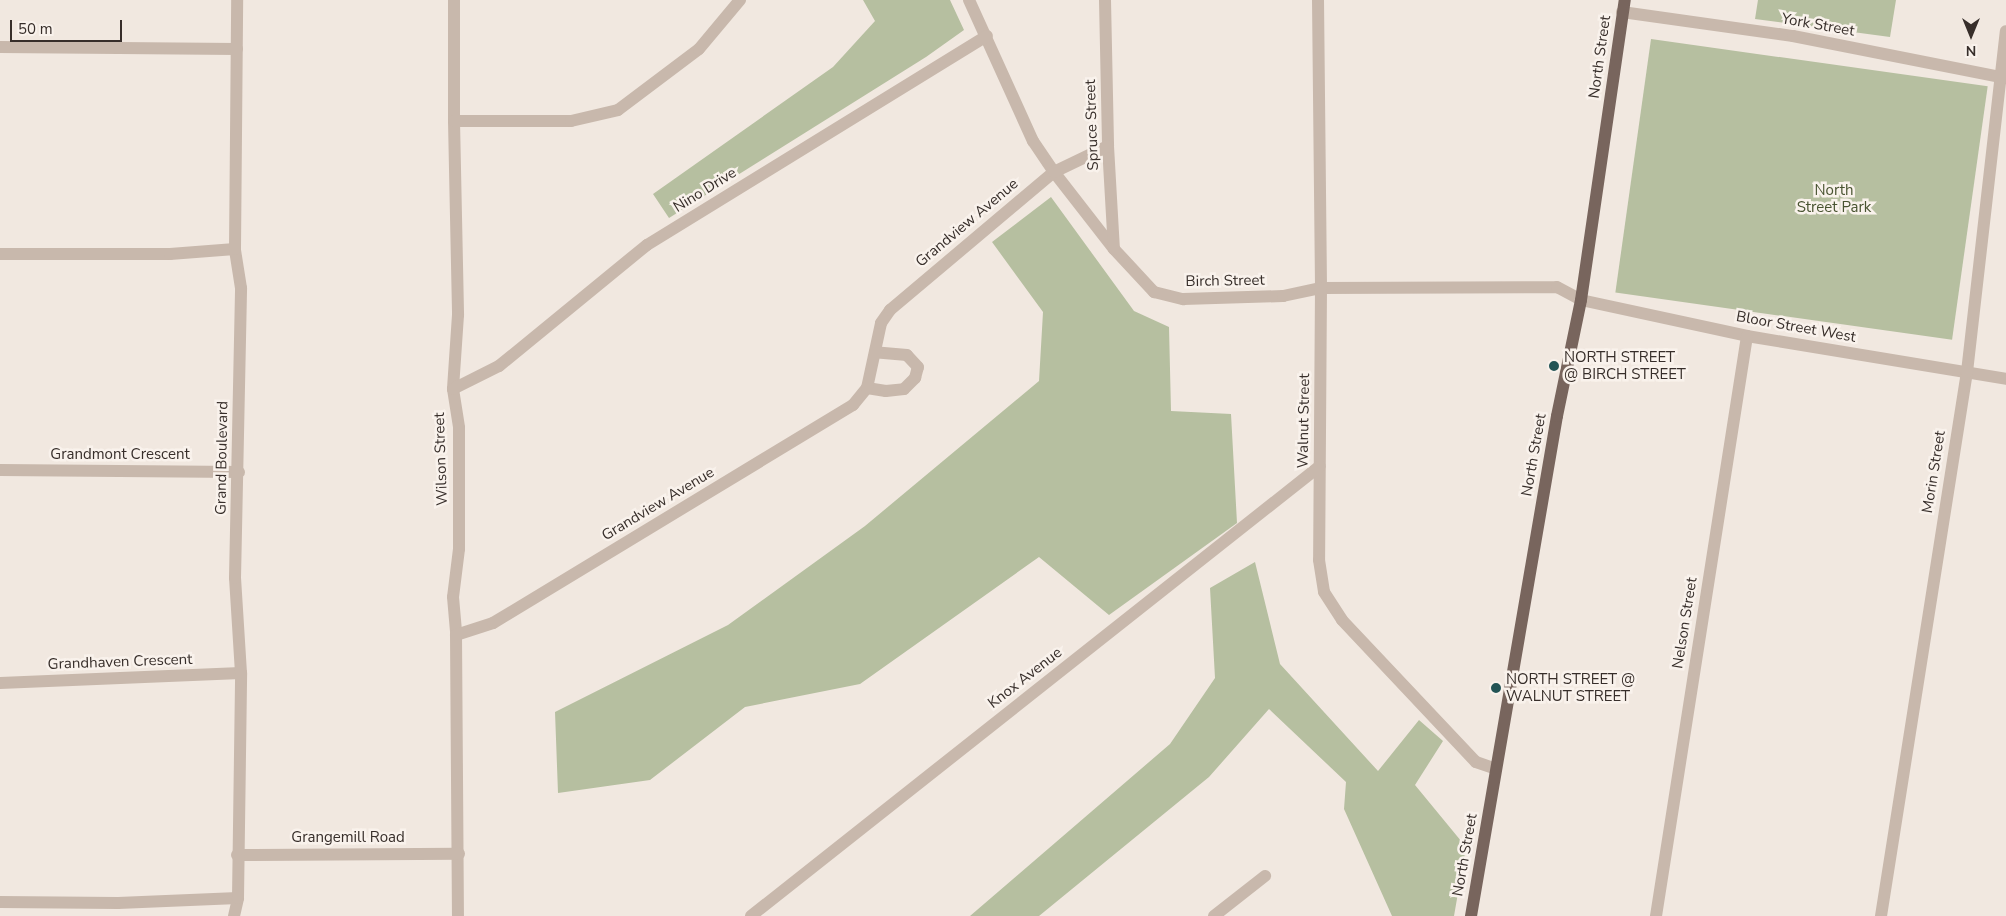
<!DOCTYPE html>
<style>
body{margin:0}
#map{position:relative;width:2006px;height:916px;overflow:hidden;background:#f1e8e0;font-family:"Nunito Sans",sans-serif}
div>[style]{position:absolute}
.green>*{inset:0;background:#b6bfa0;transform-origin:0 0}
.minor>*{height:12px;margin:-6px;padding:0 6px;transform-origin:6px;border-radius:6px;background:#c8b8ac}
.major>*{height:12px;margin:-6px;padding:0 6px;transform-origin:6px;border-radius:6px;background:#78655d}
.dots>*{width:14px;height:14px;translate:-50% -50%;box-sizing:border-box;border:2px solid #f9f2ec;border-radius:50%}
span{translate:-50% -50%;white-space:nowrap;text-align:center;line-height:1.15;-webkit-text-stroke:5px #f9f2ec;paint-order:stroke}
.street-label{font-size:15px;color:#372e2a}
.park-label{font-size:15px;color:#485330}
.poi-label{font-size:15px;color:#372e2a}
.left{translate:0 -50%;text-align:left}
.north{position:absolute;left:1946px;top:10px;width:50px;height:50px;-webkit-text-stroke:4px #f9f2ec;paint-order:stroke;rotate:180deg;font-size:14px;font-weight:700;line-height:20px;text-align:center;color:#372e2a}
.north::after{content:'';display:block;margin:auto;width:18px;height:22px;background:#372e2a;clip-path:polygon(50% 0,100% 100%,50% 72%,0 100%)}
.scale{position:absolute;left:10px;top:20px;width:112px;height:22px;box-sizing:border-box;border:2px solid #372e2a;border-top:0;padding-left:6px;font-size:15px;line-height:18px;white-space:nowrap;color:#372e2a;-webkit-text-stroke:4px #f9f2ec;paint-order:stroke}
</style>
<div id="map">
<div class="green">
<i style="clip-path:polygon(863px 0,950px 0,964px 30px,926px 57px,669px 218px,653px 194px,833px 67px,875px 21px)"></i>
<i style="clip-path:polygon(1758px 0,1896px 0,1890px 37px,1755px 19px)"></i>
<i style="left:1651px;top:39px;width:340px;height:256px;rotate:8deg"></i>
<i style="clip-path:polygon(1051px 197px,1134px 311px,1169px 327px,1171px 411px,1231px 414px,1237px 523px,1109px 615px,1039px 557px,860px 684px,745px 707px,650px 780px,558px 793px,555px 712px,728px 625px,865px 526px,1039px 381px,1043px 312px,992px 242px)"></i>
<i style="clip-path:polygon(1255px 562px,1280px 664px,1378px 771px,1419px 720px,1443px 741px,1415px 785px,1466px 847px,1454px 916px,1392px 916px,1344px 809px,1346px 782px,1269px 709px,1209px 777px,1039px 916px,970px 916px,1170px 744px,1215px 678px,1210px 588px)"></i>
</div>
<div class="minor">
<i style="left:454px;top:0;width:121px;rotate:90deg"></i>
<i style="left:454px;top:121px;width:194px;rotate:88.8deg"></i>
<i style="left:458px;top:315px;width:74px;rotate:93.9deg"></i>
<i style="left:453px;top:389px;width:39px;rotate:81deg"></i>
<i style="left:459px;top:428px;width:121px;rotate:90deg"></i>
<i style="left:459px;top:549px;width:48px;rotate:97.1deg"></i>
<i style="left:453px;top:597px;width:38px;rotate:85deg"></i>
<i style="left:456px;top:635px;width:281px;rotate:89.6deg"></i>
<i style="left:969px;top:0;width:155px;rotate:65.6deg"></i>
<i style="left:1033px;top:141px;width:37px;rotate:56deg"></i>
<i style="left:1054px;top:172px;width:98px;rotate:52.1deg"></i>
<i style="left:1114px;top:249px;width:59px;rotate:47.1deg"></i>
<i style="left:1154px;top:292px;width:30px;rotate:14deg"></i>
<i style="left:1183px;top:299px;width:100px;rotate:-1.7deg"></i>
<i style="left:1283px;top:296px;width:39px;rotate:-12deg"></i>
<i style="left:1321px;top:288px;width:236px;rotate:-0.2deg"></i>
<i style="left:1557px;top:287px;width:27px;rotate:28deg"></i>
<i style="left:1581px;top:300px;width:170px;rotate:12.2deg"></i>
<i style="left:1747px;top:336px;width:263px;rotate:9.4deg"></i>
<i style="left:1105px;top:0;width:146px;rotate:88.8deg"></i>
<i style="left:1108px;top:146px;width:103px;rotate:86.7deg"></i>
<i style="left:1318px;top:0;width:288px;rotate:89.4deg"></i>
<i style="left:1321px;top:288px;width:272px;rotate:90.4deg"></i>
<i style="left:1319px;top:560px;width:32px;rotate:81deg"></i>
<i style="left:1324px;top:592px;width:33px;rotate:57deg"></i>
<i style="left:1342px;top:620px;width:195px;rotate:46.7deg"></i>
<i style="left:1476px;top:762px;width:21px;rotate:19deg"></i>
<i style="left:1622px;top:12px;width:173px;rotate:8deg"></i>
<i style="left:1793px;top:36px;width:217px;rotate:11.2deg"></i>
<i style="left:0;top:47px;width:237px;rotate:0.5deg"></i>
<i style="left:454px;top:121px;width:117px"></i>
<i style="left:571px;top:121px;width:48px;rotate:-13.2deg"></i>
<i style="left:618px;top:110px;width:101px;rotate:-37deg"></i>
<i style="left:699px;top:49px;width:64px;rotate:-50.1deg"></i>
<i style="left:0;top:254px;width:170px"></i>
<i style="left:170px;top:254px;width:65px;rotate:-4.4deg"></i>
<i style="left:867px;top:388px;width:19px;rotate:9deg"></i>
<i style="left:886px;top:391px;width:18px;rotate:-6deg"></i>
<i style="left:904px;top:389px;width:16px;rotate:-45deg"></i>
<i style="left:915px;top:378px;width:11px;rotate:-75deg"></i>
<i style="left:918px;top:367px;width:16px;rotate:-133deg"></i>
<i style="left:907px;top:355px;width:32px;rotate:-175deg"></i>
<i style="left:453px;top:389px;width:51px;rotate:-26.6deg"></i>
<i style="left:499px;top:366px;width:191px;rotate:-39.3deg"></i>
<i style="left:647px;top:245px;width:399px;rotate:-31.6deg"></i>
<i style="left:0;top:470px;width:239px;rotate:0.5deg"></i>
<i style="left:456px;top:635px;width:39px;rotate:-18deg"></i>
<i style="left:493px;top:623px;width:421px;rotate:-31.2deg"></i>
<i style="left:853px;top:405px;width:22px;rotate:-51deg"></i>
<i style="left:867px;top:388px;width:66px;rotate:-77.8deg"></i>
<i style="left:881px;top:323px;width:16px;rotate:-55deg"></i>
<i style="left:890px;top:310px;width:214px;rotate:-40.1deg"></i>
<i style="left:1054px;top:172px;width:60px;rotate:-25.7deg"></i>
<i style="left:0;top:683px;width:241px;rotate:-2.4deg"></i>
<i style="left:237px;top:855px;width:222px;rotate:-0.3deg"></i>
<i style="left:0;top:902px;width:118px;rotate:0.5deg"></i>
<i style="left:118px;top:903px;width:120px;rotate:-2.4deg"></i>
<i style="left:234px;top:916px;width:18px;rotate:-77deg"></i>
<i style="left:238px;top:898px;width:225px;rotate:-89.2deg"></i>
<i style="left:241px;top:673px;width:95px;rotate:-93.6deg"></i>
<i style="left:235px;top:578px;width:290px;rotate:-88.8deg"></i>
<i style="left:241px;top:288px;width:39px;rotate:-99deg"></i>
<i style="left:235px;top:249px;width:249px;rotate:-89.5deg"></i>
<i style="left:751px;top:916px;width:725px;rotate:-38.34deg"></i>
<i style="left:1214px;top:916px;width:65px;rotate:-38.1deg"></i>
<i style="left:1656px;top:916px;width:587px;rotate:-81.08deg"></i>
<i style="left:1881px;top:916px;width:551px;rotate:-81.02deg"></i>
<i style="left:1967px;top:372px;width:343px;rotate:-83.5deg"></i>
</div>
<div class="major">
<i style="left:1471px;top:916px;width:507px;rotate:-80.24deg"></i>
<i style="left:1557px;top:416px;width:118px;rotate:-78.3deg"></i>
<i style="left:1581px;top:300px;width:303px;rotate:-81.7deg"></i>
</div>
<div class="dots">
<i style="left:1554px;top:366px;background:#235455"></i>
<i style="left:1496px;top:688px;background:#235455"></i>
</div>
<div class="street-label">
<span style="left:1818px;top:25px;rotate:10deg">York Street</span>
<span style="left:1600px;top:57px;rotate:-82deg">North Street</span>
<span style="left:1092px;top:125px;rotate:-92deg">Spruce Street</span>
<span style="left:705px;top:190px;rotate:-32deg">Nino Drive</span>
<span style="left:967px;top:223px;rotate:-40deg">Grandview Avenue</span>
<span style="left:1225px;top:281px;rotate:-1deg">Birch Street</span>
<span style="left:1796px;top:327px;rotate:10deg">Bloor Street West</span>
<span style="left:1304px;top:421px;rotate:-89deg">Walnut Street</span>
<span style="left:120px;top:455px">Grandmont Crescent</span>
<span style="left:1534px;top:455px;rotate:-80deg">North Street</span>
<span style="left:222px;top:458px;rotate:-89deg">Grand Boulevard</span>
<span style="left:441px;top:459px;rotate:-92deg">Wilson Street</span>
<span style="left:1934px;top:472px;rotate:-81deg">Morin Street</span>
<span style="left:658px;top:504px;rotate:-31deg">Grandview Avenue</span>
<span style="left:1685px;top:623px;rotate:-81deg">Nelson Street</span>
<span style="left:120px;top:662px;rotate:-2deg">Grandhaven Crescent</span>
<span style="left:1025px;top:678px;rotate:-38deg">Knox Avenue</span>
<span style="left:348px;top:838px">Grangemill Road</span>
<span style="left:1465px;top:855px;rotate:-80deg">North Street</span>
</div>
<div class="park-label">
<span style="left:1834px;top:199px">North<br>Street Park</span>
</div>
<div class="poi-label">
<span class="left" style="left:1564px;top:366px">NORTH STREET<br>@ BIRCH STREET</span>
<span class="left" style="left:1506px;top:688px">NORTH STREET @<br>WALNUT STREET</span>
</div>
<div class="north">N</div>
<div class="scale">50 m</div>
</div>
